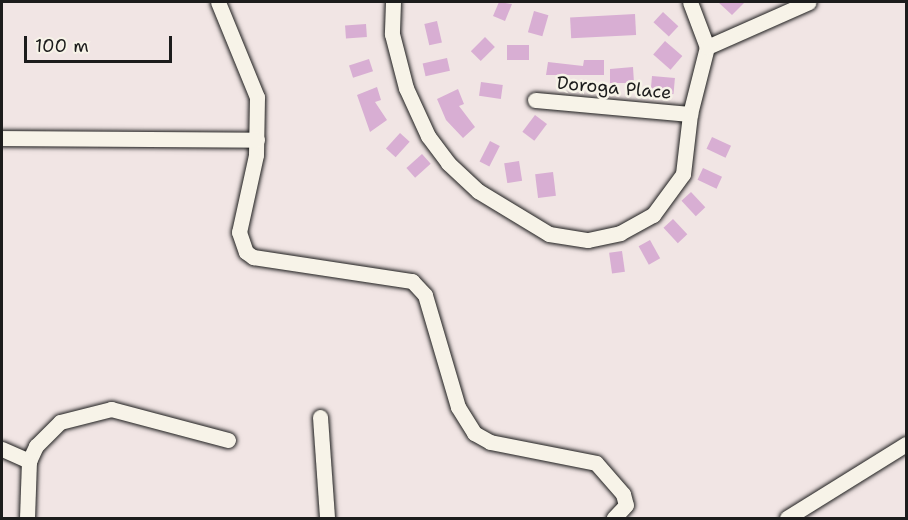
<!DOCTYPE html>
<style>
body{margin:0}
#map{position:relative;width:908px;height:520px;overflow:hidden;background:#f1e5e4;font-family:"Shantell Sans",sans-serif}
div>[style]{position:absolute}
.building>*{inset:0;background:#d8aed3;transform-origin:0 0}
.roads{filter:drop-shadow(0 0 2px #1c1c1c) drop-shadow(0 0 2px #1c1c1c)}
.minor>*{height:15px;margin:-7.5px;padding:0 7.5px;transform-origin:7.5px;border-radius:7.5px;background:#f7f3e8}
span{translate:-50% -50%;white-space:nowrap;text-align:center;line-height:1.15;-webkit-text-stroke:5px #f7f3e8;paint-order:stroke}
.street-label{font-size:18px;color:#1c1c1c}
.frame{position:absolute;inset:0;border:3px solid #1c1c1c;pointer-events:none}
.scale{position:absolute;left:24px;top:36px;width:148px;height:27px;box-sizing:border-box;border:3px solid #1c1c1c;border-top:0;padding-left:8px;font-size:18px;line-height:21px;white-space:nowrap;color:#1c1c1c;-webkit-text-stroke:4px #f7f3e8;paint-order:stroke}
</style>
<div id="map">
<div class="building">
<i style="clip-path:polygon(499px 2px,512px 4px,505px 21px,493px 16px)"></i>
<i style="clip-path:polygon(718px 2px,745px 2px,732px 15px)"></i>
<i style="left:534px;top:11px;width:15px;height:22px;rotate:16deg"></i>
<i style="left:663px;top:12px;width:21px;height:14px;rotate:43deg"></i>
<i style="left:635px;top:14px;width:21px;height:65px;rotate:87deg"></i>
<i style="left:437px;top:21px;width:22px;height:13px;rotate:77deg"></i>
<i style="left:366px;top:24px;width:13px;height:21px;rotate:86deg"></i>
<i style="left:485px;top:37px;width:14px;height:20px;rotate:45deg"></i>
<i style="left:665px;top:41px;width:23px;height:18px;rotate:41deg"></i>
<i style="left:529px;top:45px;width:15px;height:22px;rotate:90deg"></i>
<i style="left:447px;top:58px;width:13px;height:25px;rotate:77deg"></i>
<i style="left:369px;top:59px;width:13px;height:21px;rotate:72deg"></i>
<i style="clip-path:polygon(584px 60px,604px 60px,604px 75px,546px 75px,548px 62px,583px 66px)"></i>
<i style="clip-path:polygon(633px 67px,634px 83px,610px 83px,610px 69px)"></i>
<i style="left:652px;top:76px;width:23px;height:16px;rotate:5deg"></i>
<i style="left:481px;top:82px;width:22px;height:14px;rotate:8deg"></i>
<i style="clip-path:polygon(377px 87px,381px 100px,375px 102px,387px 120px,370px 132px,357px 95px)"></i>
<i style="clip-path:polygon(458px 89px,464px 104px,459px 106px,475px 127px,463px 138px,446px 120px,437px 99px)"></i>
<i style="left:535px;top:115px;width:15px;height:21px;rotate:37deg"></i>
<i style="left:400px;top:133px;width:13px;height:21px;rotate:42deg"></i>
<i style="left:712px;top:137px;width:21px;height:13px;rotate:25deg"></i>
<i style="left:490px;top:141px;width:11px;height:23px;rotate:27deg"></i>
<i style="left:422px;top:154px;width:13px;height:21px;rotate:48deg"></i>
<i style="left:519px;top:161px;width:20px;height:15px;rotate:81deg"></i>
<i style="left:703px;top:168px;width:21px;height:13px;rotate:25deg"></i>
<i style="left:553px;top:172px;width:24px;height:18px;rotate:83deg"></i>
<i style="left:691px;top:192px;width:21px;height:13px;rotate:47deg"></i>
<i style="left:673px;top:219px;width:21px;height:13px;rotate:47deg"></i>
<i style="left:650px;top:240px;width:21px;height:13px;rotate:61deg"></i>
<i style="left:622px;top:251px;width:21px;height:13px;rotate:82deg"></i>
</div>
<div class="roads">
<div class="minor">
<i style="left:218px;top:2px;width:103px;rotate:67.7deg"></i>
<i style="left:257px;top:97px;width:58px;rotate:91deg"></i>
<i style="left:256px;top:155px;width:79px;rotate:102.4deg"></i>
<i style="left:239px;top:232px;width:21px;rotate:71deg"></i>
<i style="left:246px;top:252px;width:9px;rotate:36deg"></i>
<i style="left:253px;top:257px;width:161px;rotate:8.6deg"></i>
<i style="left:412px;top:281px;width:19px;rotate:47deg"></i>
<i style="left:425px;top:295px;width:117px;rotate:73.6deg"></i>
<i style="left:458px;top:407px;width:31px;rotate:58deg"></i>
<i style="left:474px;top:433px;width:18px;rotate:29deg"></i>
<i style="left:490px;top:442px;width:108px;rotate:11.2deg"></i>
<i style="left:596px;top:463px;width:41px;rotate:48.9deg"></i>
<i style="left:623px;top:494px;width:11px;rotate:75deg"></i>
<i style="left:626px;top:505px;width:18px;rotate:133deg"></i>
<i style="left:393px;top:2px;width:32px;rotate:92deg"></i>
<i style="left:392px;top:34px;width:56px;rotate:75.5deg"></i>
<i style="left:406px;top:88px;width:53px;rotate:65.4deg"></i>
<i style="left:428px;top:136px;width:34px;rotate:53deg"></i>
<i style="left:448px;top:163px;width:41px;rotate:43deg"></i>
<i style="left:478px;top:191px;width:83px;rotate:31.2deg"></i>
<i style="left:549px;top:234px;width:39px;rotate:9deg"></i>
<i style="left:588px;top:240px;width:33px;rotate:-12deg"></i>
<i style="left:620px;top:233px;width:38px;rotate:-29deg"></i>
<i style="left:653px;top:215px;width:51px;rotate:-53.8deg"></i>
<i style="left:683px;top:174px;width:60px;rotate:-83.3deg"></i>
<i style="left:690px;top:114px;width:69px;rotate:-75.8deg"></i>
<i style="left:707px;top:47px;width:48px;rotate:-110.7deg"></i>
<i style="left:707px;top:47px;width:111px;rotate:-23.8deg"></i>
<i style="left:535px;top:100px;width:156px;rotate:5.2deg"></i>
<i style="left:2px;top:138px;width:255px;rotate:0.4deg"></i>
<i style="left:320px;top:417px;width:101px;rotate:86deg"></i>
<i style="left:2px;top:449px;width:30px;rotate:24deg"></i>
<i style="left:29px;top:461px;width:17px;rotate:-65deg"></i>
<i style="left:36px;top:446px;width:34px;rotate:-45deg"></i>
<i style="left:60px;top:422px;width:53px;rotate:-14.3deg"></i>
<i style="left:111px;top:409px;width:121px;rotate:14.8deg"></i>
<i style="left:27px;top:518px;width:57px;rotate:-88deg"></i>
<i style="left:787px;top:518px;width:140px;rotate:-31.9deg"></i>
</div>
</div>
<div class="street-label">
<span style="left:614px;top:88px;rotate:5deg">Doroga Place</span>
</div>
<div class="frame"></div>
<div class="scale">100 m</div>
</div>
